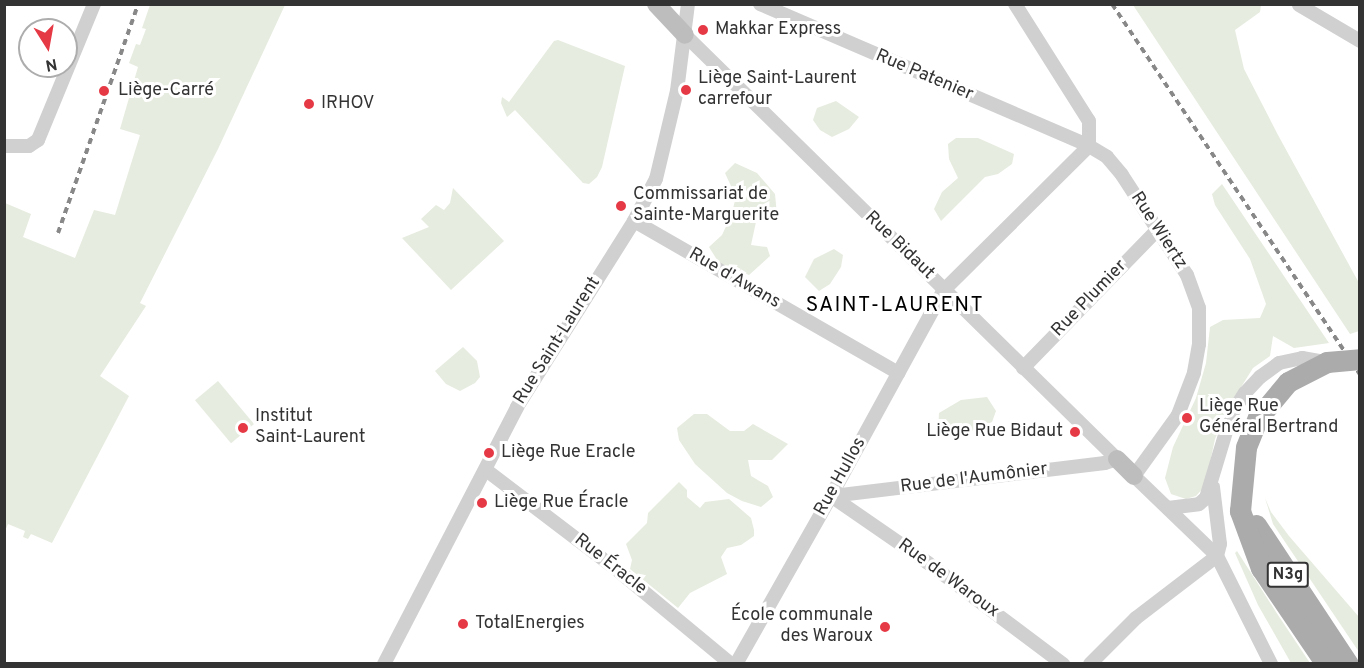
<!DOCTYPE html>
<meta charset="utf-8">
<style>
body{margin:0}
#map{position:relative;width:1364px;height:668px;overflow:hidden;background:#fff;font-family:Overpass,sans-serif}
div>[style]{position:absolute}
.green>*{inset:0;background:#e6ecdf;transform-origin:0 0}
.street>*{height:14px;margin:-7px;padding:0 7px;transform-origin:7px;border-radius:7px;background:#d0d0d0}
.secondary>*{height:18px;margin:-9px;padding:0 9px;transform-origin:9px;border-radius:9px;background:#bdbdbd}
.primary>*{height:21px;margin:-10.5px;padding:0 10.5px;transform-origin:10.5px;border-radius:10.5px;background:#ababab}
.rail>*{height:4px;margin-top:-2px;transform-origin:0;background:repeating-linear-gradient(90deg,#888 0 6px,transparent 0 10.5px)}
.primary-bridge>*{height:21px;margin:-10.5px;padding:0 10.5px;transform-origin:10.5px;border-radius:10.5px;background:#ababab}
.dots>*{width:16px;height:16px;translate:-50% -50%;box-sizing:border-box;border:3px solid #fff;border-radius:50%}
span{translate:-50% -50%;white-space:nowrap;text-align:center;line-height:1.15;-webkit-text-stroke:6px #fff;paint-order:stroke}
.shield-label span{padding:2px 4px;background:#fff;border:2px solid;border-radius:4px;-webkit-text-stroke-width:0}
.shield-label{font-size:16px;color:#333;font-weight:700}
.poi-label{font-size:18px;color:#333}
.left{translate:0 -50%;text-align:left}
.right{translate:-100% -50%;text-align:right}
.street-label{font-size:18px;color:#333}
.quarter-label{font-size:21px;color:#000;letter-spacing:1.5px}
.frame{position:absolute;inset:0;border:6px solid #333;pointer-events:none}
.north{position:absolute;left:18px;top:18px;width:60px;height:60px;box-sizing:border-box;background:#fff;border:2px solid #adadad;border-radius:50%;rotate:169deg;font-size:16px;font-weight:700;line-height:24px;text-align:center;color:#333}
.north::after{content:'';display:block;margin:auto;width:21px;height:27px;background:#e63946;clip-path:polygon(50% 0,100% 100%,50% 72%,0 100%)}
</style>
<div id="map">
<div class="green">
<i style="clip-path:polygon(150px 5px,285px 5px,218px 149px,140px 303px,146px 306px,100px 376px,129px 396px,52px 543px,31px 534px,28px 539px,23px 537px,25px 531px,8px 524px,5px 531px,5px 203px,31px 214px,23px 237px,75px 258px,94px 210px,115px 215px,140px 135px,120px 129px,138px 67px,129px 63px,136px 44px,140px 45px,146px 29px,142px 28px)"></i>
<i style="clip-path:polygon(1133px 5px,1261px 5px,1260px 12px,1235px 30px,1244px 69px,1278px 135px,1359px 283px,1359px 331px,1350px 334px)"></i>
<i style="clip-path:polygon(558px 40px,625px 66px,602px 167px,597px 177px,589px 184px,583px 183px,515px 110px,507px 117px,501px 103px,502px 97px,509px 102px,554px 41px)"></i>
<i style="clip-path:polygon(836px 101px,859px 117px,849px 129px,832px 137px,820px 130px,813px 120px,817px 108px)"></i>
<i style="clip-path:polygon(956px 138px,978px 138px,1014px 154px,1012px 164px,998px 174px,985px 177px,941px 221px,934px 209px,942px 192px,958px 178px,949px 159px,948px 144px)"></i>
<i style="clip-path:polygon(735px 163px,757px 173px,775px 194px,777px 215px,756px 222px,751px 245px,767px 247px,770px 256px,749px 275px,719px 263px,709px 247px,722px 235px,731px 216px,736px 197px,725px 173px)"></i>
<i style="clip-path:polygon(1222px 184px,1329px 343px,1294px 348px,1273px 336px,1270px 356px,1253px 368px,1233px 400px,1215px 439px,1205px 486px,1196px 496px,1186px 499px,1171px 494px,1165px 478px,1173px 447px,1196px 398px,1206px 363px,1210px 327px,1223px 320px,1260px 318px,1266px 304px,1250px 259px,1215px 205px,1212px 194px)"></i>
<i style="clip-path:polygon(453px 188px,504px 241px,451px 290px,402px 238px,429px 227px,421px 219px,436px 205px,444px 210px,450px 203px)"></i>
<i style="clip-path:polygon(834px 249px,843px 255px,841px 267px,830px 284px,819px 291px,805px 277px,814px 259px)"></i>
<i style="clip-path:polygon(463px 347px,477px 361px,480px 377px,475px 383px,460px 391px,446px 384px,435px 371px)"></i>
<i style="left:218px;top:381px;width:56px;height:30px;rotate:50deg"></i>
<i style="clip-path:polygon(987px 397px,996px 411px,992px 422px,967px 433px,938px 434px,939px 413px,961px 400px)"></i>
<i style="clip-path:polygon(694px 414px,707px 414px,730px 431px,744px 431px,753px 424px,788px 444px,772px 460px,748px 460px,751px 476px,768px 486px,773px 497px,761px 507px,742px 501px,727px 493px,695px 464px,679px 440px,677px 428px)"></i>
<i style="clip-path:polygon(679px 482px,687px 490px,687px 497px,700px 508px,705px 502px,729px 499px,751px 518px,754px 530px,754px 536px,741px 545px,727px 548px,721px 557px,727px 574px,690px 593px,678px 608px,630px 569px,632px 560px,626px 544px,647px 523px,648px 513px)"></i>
<i style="clip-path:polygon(1265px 498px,1271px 512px,1289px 536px,1359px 617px,1359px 652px,1273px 524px)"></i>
<i style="clip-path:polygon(1237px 551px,1276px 612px,1310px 663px,1291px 663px,1258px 605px,1235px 553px)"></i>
</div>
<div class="street">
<i style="left:760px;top:4px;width:358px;rotate:23.3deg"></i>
<i style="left:1089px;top:146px;width:21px;rotate:31deg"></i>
<i style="left:1107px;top:157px;width:23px;rotate:50deg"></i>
<i style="left:1122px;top:175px;width:119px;rotate:57deg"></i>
<i style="left:1187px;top:275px;width:35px;rotate:70deg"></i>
<i style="left:1199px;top:308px;width:36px;rotate:90deg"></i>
<i style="left:1199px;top:344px;width:29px;rotate:100deg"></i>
<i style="left:1194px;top:373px;width:45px;rotate:110.9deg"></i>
<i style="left:1178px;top:415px;width:75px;rotate:125.8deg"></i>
<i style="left:1134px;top:476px;width:115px;rotate:43.9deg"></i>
<i style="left:1217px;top:556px;width:121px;rotate:63.4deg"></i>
<i style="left:1015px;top:4px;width:138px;rotate:57.7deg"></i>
<i style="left:1089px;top:121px;width:25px;rotate:90deg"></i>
<i style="left:1299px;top:5px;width:71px;rotate:30.5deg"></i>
<i style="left:685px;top:35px;width:605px;rotate:44.46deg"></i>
<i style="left:1117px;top:459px;width:13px;rotate:162deg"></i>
<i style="left:1105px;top:463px;width:276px;rotate:173.1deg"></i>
<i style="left:4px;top:146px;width:25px"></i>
<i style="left:29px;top:146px;width:11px;rotate:-34deg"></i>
<i style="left:38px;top:140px;width:147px;rotate:-67.6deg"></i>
<i style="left:634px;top:221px;width:305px;rotate:29.9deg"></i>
<i style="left:1023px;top:368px;width:192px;rotate:-45.8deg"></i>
<i style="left:486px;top:470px;width:170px;rotate:37.3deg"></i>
<i style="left:621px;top:573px;width:143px;rotate:39.6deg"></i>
<i style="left:1213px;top:487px;width:57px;rotate:83deg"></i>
<i style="left:1220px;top:544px;width:12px;rotate:104deg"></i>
<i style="left:831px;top:496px;width:118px;rotate:34.6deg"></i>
<i style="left:928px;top:563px;width:169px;rotate:36.8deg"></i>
<i style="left:1168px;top:508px;width:31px;rotate:-7deg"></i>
<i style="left:1199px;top:504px;width:9px;rotate:-41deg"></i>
<i style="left:1206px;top:498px;width:87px;rotate:-73.2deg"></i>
<i style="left:1231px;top:415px;width:26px;rotate:-58deg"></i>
<i style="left:1245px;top:393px;width:22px;rotate:-47deg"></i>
<i style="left:1260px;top:377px;width:24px;rotate:-36deg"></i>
<i style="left:1279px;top:363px;width:24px;rotate:-12deg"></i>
<i style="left:1302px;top:358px;width:23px;rotate:10deg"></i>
<i style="left:384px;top:664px;width:289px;rotate:-62.6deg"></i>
<i style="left:517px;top:407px;width:220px;rotate:-57.8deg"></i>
<i style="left:634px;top:221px;width:47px;rotate:-62.4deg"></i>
<i style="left:656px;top:179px;width:90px;rotate:-76.6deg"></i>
<i style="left:677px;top:91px;width:88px;rotate:-82.8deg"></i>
<i style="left:736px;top:664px;width:193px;rotate:-60.5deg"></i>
<i style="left:831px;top:496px;width:235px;rotate:-61.3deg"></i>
<i style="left:944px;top:290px;width:204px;rotate:-44.8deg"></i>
<i style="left:1090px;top:664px;width:65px;rotate:-45deg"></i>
<i style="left:1136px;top:618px;width:102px;rotate:-37.4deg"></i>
</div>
<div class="secondary">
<i style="left:656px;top:4px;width:42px;rotate:46.9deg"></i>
<i style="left:1117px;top:459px;width:24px;rotate:45deg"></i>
</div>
<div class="primary">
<i style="left:1256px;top:525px;width:167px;rotate:56.5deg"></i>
<i style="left:1326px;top:664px;width:116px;rotate:-124.1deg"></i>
<i style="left:1261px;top:568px;width:61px;rotate:-110.2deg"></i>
<i style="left:1240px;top:511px;width:64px;rotate:-84.6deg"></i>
<i style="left:1246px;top:447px;width:31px;rotate:-68deg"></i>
<i style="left:1258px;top:418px;width:47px;rotate:-50.2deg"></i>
<i style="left:1288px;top:382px;width:44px;rotate:-27.1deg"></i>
</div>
<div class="rail">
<i style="left:1112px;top:4px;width:446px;rotate:56.2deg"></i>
<i style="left:58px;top:233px;width:243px;rotate:-70.7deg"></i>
</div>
<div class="primary-bridge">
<i style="left:1327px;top:362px;width:33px;rotate:-5deg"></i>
</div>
<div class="dots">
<i style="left:703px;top:30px;background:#e63946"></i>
<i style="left:686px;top:90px;background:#e63946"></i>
<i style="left:104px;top:91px;background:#e63946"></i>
<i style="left:309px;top:104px;background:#e63946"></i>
<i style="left:621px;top:206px;background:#e63946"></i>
<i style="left:1187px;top:418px;background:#e63946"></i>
<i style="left:243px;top:428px;background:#e63946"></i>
<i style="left:1075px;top:432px;background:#e63946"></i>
<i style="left:489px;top:453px;background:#e63946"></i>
<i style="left:482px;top:503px;background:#e63946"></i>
<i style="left:463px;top:624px;background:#e63946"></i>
<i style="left:885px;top:627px;background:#e63946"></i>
</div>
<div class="shield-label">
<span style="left:1288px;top:575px">N3g</span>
</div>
<div class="poi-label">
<span class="left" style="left:715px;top:30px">Makkar Express</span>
<span class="left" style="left:698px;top:90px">Liège Saint-Laurent<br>carrefour</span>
<span class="left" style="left:118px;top:91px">Liège-Carré</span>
<span class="left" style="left:321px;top:104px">IRHOV</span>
<span class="left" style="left:633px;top:206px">Commissariat de<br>Sainte-Marguerite</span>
<span class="left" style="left:1199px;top:418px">Liège Rue<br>Général Bertrand</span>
<span class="left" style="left:255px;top:428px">Institut<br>Saint-Laurent</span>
<span class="right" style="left:1063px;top:432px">Liège Rue Bidaut</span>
<span class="left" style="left:501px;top:453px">Liège Rue Eracle</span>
<span class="left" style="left:494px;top:503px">Liège Rue Éracle</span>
<span class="right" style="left:873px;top:627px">École communale<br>des Waroux</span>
<span class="left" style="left:475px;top:624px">TotalEnergies</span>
</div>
<div class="street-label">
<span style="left:924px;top:76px;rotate:23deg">Rue Patenier</span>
<span style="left:1158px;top:231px;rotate:57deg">Rue Wiertz</span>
<span style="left:899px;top:246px;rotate:44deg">Rue Bidaut</span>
<span style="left:734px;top:279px;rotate:30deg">Rue d'Awans</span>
<span style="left:1090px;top:299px;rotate:-46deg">Rue Plumier</span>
<span style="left:558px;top:341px;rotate:-58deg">Rue Saint-Laurent</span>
<span style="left:841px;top:477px;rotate:-61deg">Rue Hullos</span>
<span style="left:974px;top:479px;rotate:-7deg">Rue de l'Aumônier</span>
<span style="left:610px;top:565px;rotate:38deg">Rue Éracle</span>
<span style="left:948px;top:579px;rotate:36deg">Rue de Waroux</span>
</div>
<div class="quarter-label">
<span style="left:895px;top:306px">SAINT-LAURENT</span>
</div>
<div class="frame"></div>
<div class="north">N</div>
</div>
